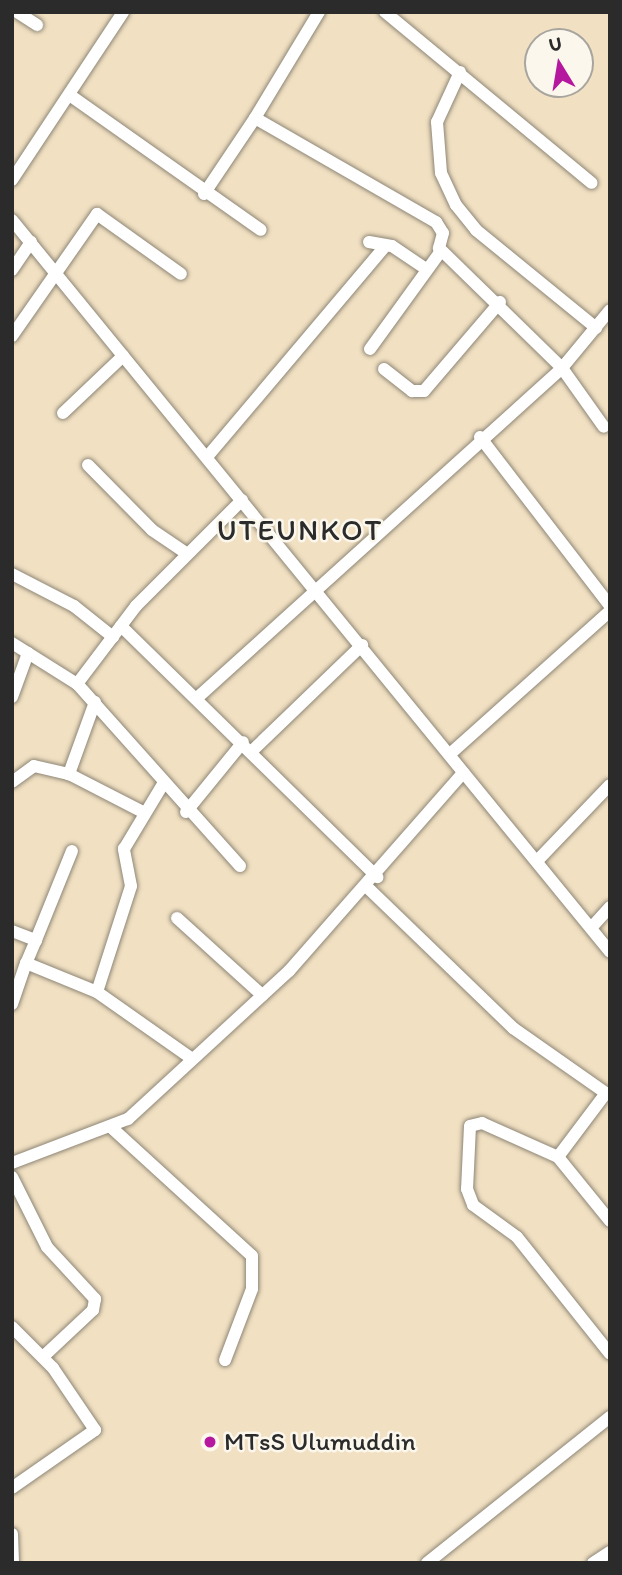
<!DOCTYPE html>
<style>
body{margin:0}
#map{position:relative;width:622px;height:1575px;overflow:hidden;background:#f1e0c2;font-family:Itim,sans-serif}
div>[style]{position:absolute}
.roads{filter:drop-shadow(0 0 2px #8e8676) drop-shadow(0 0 2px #8e8676)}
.street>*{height:12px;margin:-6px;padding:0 6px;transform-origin:6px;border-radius:6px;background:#fff}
.dots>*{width:19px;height:19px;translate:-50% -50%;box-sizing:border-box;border:4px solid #fbf7ec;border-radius:50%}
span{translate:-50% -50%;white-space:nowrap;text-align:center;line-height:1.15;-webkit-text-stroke:5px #fbf7ec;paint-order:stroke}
.poi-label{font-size:26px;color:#2b2b2b}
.left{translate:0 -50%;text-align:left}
.quarter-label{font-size:30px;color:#2b2b2b;letter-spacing:2px}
.frame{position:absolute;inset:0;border:14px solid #2b2b2b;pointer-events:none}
.north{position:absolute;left:524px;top:28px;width:70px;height:70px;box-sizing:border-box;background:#fbf7ec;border:2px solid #a8a59f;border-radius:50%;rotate:349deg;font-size:19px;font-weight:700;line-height:28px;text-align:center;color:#2b2b2b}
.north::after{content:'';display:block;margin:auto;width:24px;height:32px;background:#b5179e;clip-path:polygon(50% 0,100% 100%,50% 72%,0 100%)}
</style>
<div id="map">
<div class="roads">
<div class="street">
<i style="left:17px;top:12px;width:24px;rotate:33deg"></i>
<i style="left:385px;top:12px;width:268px;rotate:39.6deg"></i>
<i style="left:460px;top:72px;width:55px;rotate:114.7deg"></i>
<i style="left:437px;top:122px;width:51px;rotate:85.5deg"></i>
<i style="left:441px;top:173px;width:35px;rotate:65deg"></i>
<i style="left:456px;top:205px;width:32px;rotate:51deg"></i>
<i style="left:476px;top:230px;width:155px;rotate:39.2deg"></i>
<i style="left:71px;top:96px;width:232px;rotate:35.2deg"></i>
<i style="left:255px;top:118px;width:124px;rotate:-58.9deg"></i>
<i style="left:12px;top:180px;width:201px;rotate:-56.5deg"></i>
<i style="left:204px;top:194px;width:92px;rotate:-56.1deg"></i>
<i style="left:255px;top:118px;width:209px;rotate:29.9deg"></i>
<i style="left:436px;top:222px;width:13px;rotate:58deg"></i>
<i style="left:443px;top:233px;width:16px;rotate:105deg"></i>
<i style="left:439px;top:248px;width:172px;rotate:44.3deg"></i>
<i style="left:562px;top:368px;width:72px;rotate:54.6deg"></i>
<i style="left:12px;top:220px;width:945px;rotate:50.75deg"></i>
<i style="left:369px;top:242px;width:23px;rotate:10deg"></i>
<i style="left:392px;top:246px;width:40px;rotate:34deg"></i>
<i style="left:12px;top:270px;width:34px;rotate:-56deg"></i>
<i style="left:12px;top:336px;width:149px;rotate:-55.1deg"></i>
<i style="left:97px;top:214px;width:103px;rotate:35.5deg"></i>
<i style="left:370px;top:349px;width:121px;rotate:-54.1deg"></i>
<i style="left:384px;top:369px;width:36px;rotate:38deg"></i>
<i style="left:412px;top:391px;width:12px"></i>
<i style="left:424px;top:391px;width:117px;rotate:-49.5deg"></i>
<i style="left:63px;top:413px;width:83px;rotate:-43.5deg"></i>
<i style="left:480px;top:437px;width:213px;rotate:52.4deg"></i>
<i style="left:207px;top:457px;width:277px;rotate:-49.8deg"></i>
<i style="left:88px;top:465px;width:91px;rotate:45.4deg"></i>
<i style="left:152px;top:530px;width:41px;rotate:34.1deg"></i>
<i style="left:12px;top:574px;width:70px;rotate:27.3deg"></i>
<i style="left:74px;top:606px;width:50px;rotate:38.5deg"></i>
<i style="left:121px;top:626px;width:359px;rotate:44.4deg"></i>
<i style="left:12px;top:643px;width:77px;rotate:32.2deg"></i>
<i style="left:12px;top:697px;width:47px;rotate:-70deg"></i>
<i style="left:197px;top:698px;width:492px;rotate:-42.1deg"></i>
<i style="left:562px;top:368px;width:75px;rotate:-50.4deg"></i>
<i style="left:95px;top:702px;width:77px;rotate:109.9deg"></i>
<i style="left:69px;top:774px;width:85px;rotate:27.2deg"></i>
<i style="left:252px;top:751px;width:153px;rotate:-43.9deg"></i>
<i style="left:450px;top:754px;width:215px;rotate:-41.8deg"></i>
<i style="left:12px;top:782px;width:27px;rotate:-36deg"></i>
<i style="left:34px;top:766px;width:36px;rotate:13deg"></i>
<i style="left:186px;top:812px;width:90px;rotate:-50.8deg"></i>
<i style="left:537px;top:861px;width:105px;rotate:-46.2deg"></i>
<i style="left:240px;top:866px;width:244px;rotate:-131.8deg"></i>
<i style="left:77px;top:684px;width:98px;rotate:-52.9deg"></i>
<i style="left:136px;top:606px;width:150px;rotate:-45deg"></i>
<i style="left:367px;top:887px;width:203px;rotate:44deg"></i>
<i style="left:513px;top:1028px;width:113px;rotate:35deg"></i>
<i style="left:606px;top:1093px;width:80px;rotate:126.9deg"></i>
<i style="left:177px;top:918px;width:115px;rotate:42.2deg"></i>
<i style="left:591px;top:928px;width:28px;rotate:-48deg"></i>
<i style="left:12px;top:931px;width:26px;rotate:21deg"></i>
<i style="left:36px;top:940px;width:25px;rotate:113deg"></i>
<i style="left:26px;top:963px;width:77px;rotate:22.2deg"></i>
<i style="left:97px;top:992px;width:115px;rotate:35.1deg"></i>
<i style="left:36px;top:940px;width:96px;rotate:-68deg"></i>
<i style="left:97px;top:992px;width:111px;rotate:-72.2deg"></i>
<i style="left:131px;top:886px;width:38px;rotate:-101deg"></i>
<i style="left:124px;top:849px;width:76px;rotate:-59deg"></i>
<i style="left:12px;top:1004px;width:43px;rotate:-71.1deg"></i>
<i style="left:113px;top:1129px;width:188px;rotate:42.4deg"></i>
<i style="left:252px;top:1256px;width:33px;rotate:90deg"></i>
<i style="left:252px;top:1289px;width:76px;rotate:110.8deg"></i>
<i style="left:12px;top:1163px;width:124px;rotate:-20.8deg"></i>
<i style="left:128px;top:1119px;width:219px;rotate:-42.6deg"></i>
<i style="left:289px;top:971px;width:264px;rotate:-48.7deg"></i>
<i style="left:12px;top:1177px;width:78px;rotate:63.4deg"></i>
<i style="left:47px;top:1247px;width:71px;rotate:47.3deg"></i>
<i style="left:95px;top:1299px;width:11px;rotate:100deg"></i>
<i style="left:93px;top:1310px;width:69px;rotate:136.8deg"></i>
<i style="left:610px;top:1221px;width:82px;rotate:-129.1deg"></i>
<i style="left:558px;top:1157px;width:83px;rotate:-155.9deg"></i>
<i style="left:482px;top:1123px;width:12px;rotate:166deg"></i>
<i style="left:470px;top:1126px;width:63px;rotate:92.7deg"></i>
<i style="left:467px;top:1189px;width:17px;rotate:69deg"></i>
<i style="left:473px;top:1205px;width:54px;rotate:36deg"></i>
<i style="left:517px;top:1237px;width:149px;rotate:51.5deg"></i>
<i style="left:12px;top:1327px;width:58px;rotate:45deg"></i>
<i style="left:53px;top:1368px;width:75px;rotate:55.9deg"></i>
<i style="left:95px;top:1430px;width:101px;rotate:145.1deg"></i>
<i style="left:12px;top:1534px;width:29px;rotate:88deg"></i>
<i style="left:427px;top:1563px;width:234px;rotate:-38.6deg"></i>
<i style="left:593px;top:1563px;width:20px;rotate:-33deg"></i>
</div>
</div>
<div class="dots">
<i style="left:210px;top:1442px;background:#b5179e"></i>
</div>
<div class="poi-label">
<span class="left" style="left:224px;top:1442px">MTsS Ulumuddin</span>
</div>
<div class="quarter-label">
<span style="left:300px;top:530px">UTEUNKOT</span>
</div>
<div class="frame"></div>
<div class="north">U</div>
</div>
